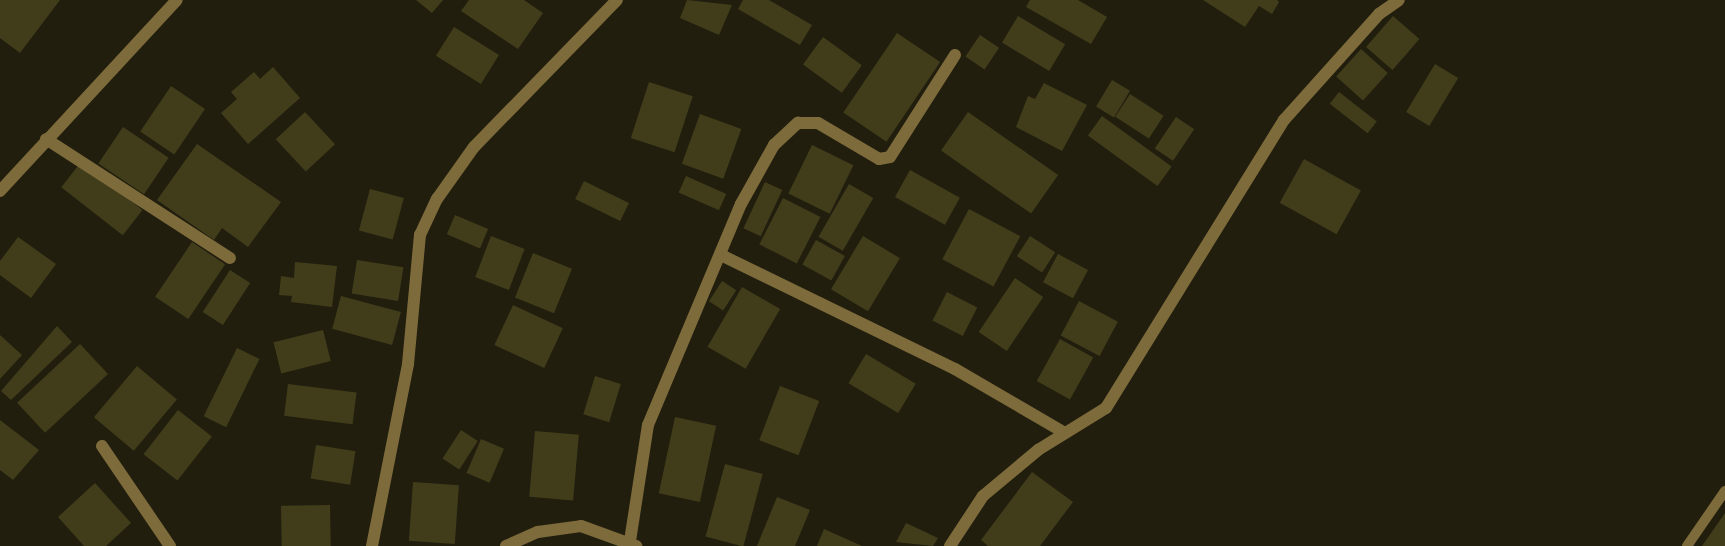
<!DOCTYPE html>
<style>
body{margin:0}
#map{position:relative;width:1725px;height:546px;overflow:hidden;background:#211e0e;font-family:"Exo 2",sans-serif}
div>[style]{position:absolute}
.building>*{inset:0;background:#413d1b;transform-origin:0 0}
.service>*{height:10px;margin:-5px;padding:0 5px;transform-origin:5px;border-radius:5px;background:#7e6b3b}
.minor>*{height:12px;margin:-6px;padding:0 6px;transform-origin:6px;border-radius:6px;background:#7e6b3b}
span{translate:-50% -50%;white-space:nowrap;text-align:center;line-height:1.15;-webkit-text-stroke:4.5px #211e0e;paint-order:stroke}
</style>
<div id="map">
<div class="building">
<i style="clip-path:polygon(0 0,60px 0,20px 53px,0 38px)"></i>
<i style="clip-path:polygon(416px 0,443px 0,432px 13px)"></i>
<i style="clip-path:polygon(469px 0,524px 0,543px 13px,518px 49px,461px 11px)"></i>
<i style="clip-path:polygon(687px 0,732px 5px,719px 35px,680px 18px)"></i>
<i style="clip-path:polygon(743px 0,769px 0,812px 25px,800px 45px,738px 9px)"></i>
<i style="clip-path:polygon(1030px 0,1078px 0,1107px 17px,1091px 44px,1026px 7px)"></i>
<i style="clip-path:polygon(1203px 0,1277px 0,1279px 2px,1272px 14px,1259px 6px,1245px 27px)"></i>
<i style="left:1018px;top:16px;width:55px;height:31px;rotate:31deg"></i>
<i style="left:1393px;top:16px;width:35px;height:41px;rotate:41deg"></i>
<i style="left:454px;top:27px;width:53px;height:34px;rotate:32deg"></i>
<i style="left:897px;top:33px;width:52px;height:96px;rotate:34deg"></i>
<i style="left:980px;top:35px;width:23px;height:26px;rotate:34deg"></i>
<i style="left:823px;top:37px;width:48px;height:34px;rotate:36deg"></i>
<i style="left:1361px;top:49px;width:36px;height:37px;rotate:42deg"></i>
<i style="left:1435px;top:64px;width:27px;height:56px;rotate:31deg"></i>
<i style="clip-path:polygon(273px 67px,300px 98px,248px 144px,221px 113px,237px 99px,231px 92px,254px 72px,260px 79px)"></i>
<i style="left:1112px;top:80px;width:21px;height:31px;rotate:31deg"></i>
<i style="left:649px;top:82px;width:46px;height:59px;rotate:18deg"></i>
<i style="clip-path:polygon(1044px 83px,1087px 105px,1062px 151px,1016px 127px,1028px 96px,1035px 99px)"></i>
<i style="left:171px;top:86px;width:41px;height:55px;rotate:34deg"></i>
<i style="left:1339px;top:92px;width:48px;height:15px;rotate:38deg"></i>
<i style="left:1130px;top:94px;width:40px;height:27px;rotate:33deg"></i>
<i style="left:305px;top:112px;width:44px;height:40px;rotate:47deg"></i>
<i style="left:968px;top:112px;width:110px;height:47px;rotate:35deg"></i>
<i style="left:700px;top:114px;width:44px;height:53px;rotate:20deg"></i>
<i style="left:1102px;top:116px;width:86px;height:24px;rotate:36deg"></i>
<i style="left:1176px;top:117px;width:22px;height:38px;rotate:34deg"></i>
<i style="left:123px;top:127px;width:55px;height:44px;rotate:34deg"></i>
<i style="clip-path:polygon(197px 144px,281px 202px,248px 247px,222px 228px,214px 240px,157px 200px)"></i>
<i style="left:812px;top:145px;width:46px;height:54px;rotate:26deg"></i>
<i style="left:1304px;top:159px;width:65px;height:50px;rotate:29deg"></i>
<i style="left:81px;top:162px;width:78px;height:32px;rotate:38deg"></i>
<i style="left:910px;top:170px;width:57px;height:31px;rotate:29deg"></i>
<i style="left:686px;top:176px;width:44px;height:18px;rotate:24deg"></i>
<i style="left:584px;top:181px;width:50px;height:20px;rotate:26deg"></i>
<i style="left:765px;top:182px;width:19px;height:51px;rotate:25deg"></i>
<i style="left:849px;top:184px;width:28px;height:61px;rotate:30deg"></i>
<i style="left:370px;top:189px;width:35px;height:43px;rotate:15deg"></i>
<i style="left:783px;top:198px;width:42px;height:52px;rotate:27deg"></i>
<i style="left:969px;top:209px;width:58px;height:57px;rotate:28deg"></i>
<i style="left:455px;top:215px;width:36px;height:21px;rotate:23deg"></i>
<i style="left:491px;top:236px;width:36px;height:44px;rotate:21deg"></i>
<i style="left:863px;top:236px;width:43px;height:62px;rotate:31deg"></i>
<i style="left:1030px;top:236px;width:30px;height:24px;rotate:33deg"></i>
<i style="clip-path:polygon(18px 237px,56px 264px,31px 298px,0 275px,0 261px)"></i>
<i style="left:816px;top:240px;width:33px;height:28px;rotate:29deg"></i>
<i style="left:192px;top:242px;width:40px;height:66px;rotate:34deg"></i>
<i style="left:533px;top:253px;width:42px;height:48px;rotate:22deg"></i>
<i style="left:1058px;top:254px;width:34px;height:32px;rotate:28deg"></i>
<i style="left:357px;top:260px;width:47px;height:34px;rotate:9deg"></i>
<i style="clip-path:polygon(295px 262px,337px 266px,332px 307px,291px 302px,292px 296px,279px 295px,281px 276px,294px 278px)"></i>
<i style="left:230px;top:270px;width:24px;height:50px;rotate:33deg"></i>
<i style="left:1015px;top:278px;width:34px;height:65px;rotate:34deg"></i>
<i style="left:722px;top:281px;width:17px;height:24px;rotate:33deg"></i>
<i style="left:742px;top:287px;width:44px;height:69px;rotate:30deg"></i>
<i style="left:947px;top:292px;width:34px;height:32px;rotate:27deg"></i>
<i style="left:341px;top:296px;width:62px;height:34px;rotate:15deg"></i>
<i style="left:1079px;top:301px;width:44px;height:39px;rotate:28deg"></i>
<i style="left:513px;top:305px;width:55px;height:44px;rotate:25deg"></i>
<i style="clip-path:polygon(57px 326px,72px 342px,11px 400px,1px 391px)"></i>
<i style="left:323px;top:330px;width:32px;height:51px;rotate:76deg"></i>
<i style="clip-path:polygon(0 335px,22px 355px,0 379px)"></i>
<i style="left:1060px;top:339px;width:38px;height:48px;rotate:29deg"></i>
<i style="left:80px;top:344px;width:41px;height:86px;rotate:47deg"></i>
<i style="left:237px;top:348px;width:25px;height:76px;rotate:26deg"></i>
<i style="left:866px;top:354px;width:58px;height:34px;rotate:31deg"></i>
<i style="left:137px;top:366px;width:52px;height:67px;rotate:40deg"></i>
<i style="left:595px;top:376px;width:27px;height:40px;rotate:17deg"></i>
<i style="left:288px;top:384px;width:69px;height:32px;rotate:7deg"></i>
<i style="left:780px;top:386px;width:42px;height:58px;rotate:21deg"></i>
<i style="left:178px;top:410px;width:43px;height:56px;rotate:38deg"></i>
<i style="left:675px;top:417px;width:42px;height:78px;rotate:12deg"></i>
<i style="clip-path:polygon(0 420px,39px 450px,13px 480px,0 470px)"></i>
<i style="left:461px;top:430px;width:20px;height:34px;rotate:33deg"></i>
<i style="left:535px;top:431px;width:44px;height:66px;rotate:5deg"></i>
<i style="left:481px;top:439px;width:25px;height:37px;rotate:23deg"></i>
<i style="left:316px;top:445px;width:40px;height:34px;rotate:9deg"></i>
<i style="left:725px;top:464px;width:39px;height:75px;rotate:15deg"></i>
<i style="clip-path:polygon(1032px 472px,1073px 502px,1040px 546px,988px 546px,981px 540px)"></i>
<i style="left:413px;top:482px;width:46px;height:59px;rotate:4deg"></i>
<i style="clip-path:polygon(95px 483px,131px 523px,106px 546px,84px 546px,58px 517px)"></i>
<i style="clip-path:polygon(777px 497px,810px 510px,795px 546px,757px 546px)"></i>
<i style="left:330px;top:505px;width:41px;height:49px;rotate:89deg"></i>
<i style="clip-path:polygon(1725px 513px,1725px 546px,1702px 546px)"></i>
<i style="clip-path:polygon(906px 523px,938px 538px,933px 546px,896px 542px)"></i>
<i style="clip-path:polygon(824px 529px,862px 546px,817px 546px)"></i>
</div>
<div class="service">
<i style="left:1687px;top:546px;width:67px;rotate:-55.4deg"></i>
</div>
<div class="minor">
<i style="left:46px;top:139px;width:219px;rotate:32.9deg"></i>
<i style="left:0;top:191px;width:260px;rotate:-47.2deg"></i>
<i style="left:721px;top:255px;width:260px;rotate:26deg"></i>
<i style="left:955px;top:369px;width:127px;rotate:30.2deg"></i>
<i style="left:102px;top:446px;width:121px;rotate:55.8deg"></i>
<i style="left:630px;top:541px;width:117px;rotate:-81.2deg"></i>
<i style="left:648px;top:425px;width:240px;rotate:-67.2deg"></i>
<i style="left:741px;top:204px;width:68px;rotate:-60.8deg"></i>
<i style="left:774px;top:145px;width:33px;rotate:-43deg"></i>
<i style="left:798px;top:123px;width:20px"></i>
<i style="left:818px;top:123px;width:71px;rotate:30.5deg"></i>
<i style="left:879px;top:159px;width:11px;rotate:-10deg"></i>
<i style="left:890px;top:157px;width:121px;rotate:-57.5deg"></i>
<i style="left:372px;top:546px;width:186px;rotate:-78.8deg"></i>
<i style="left:408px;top:364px;width:130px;rotate:-84.7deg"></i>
<i style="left:420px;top:235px;width:40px;rotate:-65deg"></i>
<i style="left:437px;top:199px;width:64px;rotate:-54.6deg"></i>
<i style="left:474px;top:147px;width:205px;rotate:-45.8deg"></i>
<i style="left:506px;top:546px;width:35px;rotate:-24deg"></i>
<i style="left:538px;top:532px;width:43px;rotate:-7.9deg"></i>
<i style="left:581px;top:526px;width:59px;rotate:20deg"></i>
<i style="left:950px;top:546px;width:60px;rotate:-56.6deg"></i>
<i style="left:983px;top:496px;width:72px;rotate:-39.9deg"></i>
<i style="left:1038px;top:450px;width:80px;rotate:-31.7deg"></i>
<i style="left:1106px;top:408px;width:339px;rotate:-58.3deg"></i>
<i style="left:1284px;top:120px;width:142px;rotate:-48.1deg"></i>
<i style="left:1379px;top:14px;width:24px;rotate:-35deg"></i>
</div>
</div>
